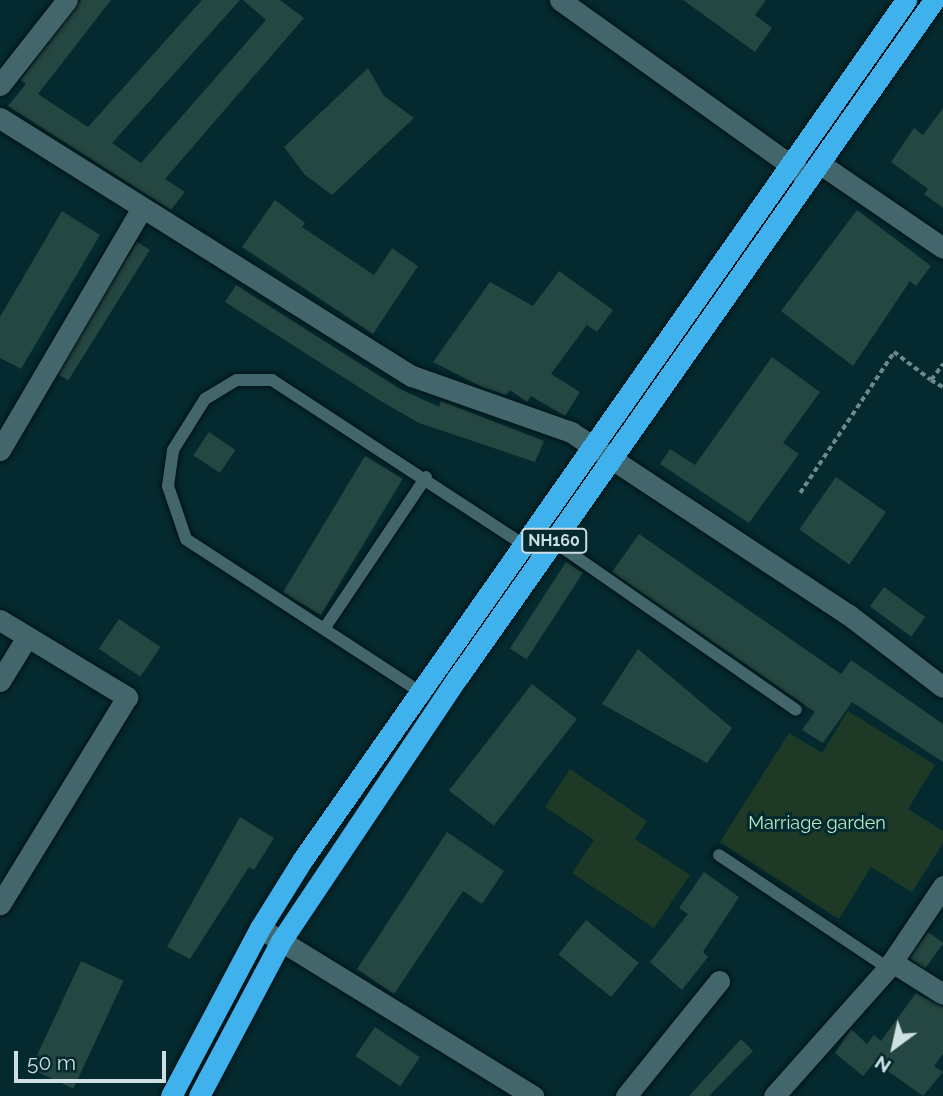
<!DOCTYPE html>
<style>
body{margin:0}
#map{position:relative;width:943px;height:1096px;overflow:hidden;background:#04292e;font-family:Raleway,sans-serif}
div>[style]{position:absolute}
.green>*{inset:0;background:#1f3927}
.building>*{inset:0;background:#254741;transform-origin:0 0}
.path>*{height:3.5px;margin-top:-1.75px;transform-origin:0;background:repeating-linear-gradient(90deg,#6d898d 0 5px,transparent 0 8.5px)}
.roads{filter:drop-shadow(0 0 2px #001114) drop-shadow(0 0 2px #001114)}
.lane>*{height:12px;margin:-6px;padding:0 6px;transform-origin:6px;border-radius:6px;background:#42666b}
.street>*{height:21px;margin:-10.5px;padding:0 10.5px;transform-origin:10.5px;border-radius:10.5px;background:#42666b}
.secondary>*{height:21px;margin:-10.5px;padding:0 10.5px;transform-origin:10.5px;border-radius:10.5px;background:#42666b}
.highway>*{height:21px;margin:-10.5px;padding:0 10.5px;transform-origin:10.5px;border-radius:10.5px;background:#3fb1ec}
span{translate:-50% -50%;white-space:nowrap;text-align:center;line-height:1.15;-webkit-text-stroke:6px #04292e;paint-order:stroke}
.shield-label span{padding:2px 5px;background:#04292e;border:2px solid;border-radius:5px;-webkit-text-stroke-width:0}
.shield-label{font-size:16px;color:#ccdfe2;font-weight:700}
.park-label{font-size:18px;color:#b6ebc4}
.north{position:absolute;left:859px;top:1012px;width:70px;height:70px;-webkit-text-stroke:5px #04292e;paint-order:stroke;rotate:213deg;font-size:19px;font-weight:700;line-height:28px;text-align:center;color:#ccdfe2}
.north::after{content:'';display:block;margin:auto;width:24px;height:32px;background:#ccdfe2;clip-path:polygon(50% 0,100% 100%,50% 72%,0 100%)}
.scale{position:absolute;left:14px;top:1051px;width:152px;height:32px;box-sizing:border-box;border:4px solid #ccdfe2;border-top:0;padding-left:9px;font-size:21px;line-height:24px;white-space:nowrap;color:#ccdfe2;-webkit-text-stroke:5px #04292e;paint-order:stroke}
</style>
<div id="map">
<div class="green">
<i style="clip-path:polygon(848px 711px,935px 765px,908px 809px,943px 831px,943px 843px,912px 892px,871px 867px,839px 919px,720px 842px,789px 733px,822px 753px)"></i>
<i style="clip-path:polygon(570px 769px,647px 821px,635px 839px,690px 875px,654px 928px,572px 873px,594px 840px,545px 807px)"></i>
</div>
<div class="building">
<i style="clip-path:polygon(81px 0,111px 0,38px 94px,88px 127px,202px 0,240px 0,112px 143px,141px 163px,266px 20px,243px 0,280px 0,304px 18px,165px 179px,185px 192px,171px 210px,8px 106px,26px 84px,20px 80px)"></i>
<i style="clip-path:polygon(683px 0,766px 0,755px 15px,772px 28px,755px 52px)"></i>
<i style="clip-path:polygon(368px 68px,384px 96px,414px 118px,332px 195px,305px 175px,284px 147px)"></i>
<i style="clip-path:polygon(943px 108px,943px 208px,924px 194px,928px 189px,891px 162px,914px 128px,923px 135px)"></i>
<i style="clip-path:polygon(275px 200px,305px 223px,302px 227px,374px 275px,392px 248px,418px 266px,373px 334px,242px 247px)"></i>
<i style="clip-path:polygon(857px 210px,931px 266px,916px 286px,910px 281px,853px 366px,781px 311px)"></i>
<i style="clip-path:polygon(62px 211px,100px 235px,21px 369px,0 358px,0 317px)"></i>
<i style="left:137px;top:242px;width:15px;height:154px;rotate:32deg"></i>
<i style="clip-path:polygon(559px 271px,613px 310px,597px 332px,587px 325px,551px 374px,580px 392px,565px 416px,531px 396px,527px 402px,510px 390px,506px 395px,482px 387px,433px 362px,490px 282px,533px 306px)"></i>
<i style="clip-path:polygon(236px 285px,400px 389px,439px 407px,441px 401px,544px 441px,535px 462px,419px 423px,379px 400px,225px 302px)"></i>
<i style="clip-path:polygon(772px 357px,820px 392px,783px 443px,799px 454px,749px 523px,660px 464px,670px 449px,695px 465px)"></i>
<i style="left:209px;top:432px;width:32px;height:28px;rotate:34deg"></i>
<i style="left:365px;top:456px;width:44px;height:159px;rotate:31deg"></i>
<i style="left:836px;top:477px;width:61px;height:64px;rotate:35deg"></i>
<i style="clip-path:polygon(639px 534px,841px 674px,851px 660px,943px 724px,943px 762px,852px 702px,823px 743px,802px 730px,815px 712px,612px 572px)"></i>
<i style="left:566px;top:562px;width:20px;height:103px;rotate:33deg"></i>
<i style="left:884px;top:587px;width:51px;height:24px;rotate:36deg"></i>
<i style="left:119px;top:619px;width:50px;height:36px;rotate:34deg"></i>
<i style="clip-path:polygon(638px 649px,732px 728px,707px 763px,602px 704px)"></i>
<i style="left:532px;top:684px;width:57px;height:135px;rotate:38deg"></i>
<i style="clip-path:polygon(240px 817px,274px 838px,254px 870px,249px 867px,190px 959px,167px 947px)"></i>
<i style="clip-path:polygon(447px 832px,504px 871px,482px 904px,463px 891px,394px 994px,357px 969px)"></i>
<i style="clip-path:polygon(704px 872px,739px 897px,703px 952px,708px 957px,682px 990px,650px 962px,688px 914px,679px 908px)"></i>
<i style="left:586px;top:920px;width:68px;height:44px;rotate:39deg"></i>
<i style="left:928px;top:932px;width:19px;height:32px;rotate:36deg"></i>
<i style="left:81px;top:961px;width:47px;height:119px;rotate:25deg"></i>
<i style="clip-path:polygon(916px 993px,943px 1007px,943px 1054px,934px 1066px,943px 1072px,923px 1096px,875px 1062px,863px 1076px,835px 1053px,851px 1029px,867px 1044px,874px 1035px,881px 1041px)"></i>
<i style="left:375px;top:1027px;width:54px;height:35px;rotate:34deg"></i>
<i style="clip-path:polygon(741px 1039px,753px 1051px,709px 1096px,689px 1096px)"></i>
</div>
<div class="path">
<i style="left:931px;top:380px;width:14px;rotate:30deg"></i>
<i style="left:800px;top:493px;width:169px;rotate:-56.3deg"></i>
<i style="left:894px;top:352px;width:46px;rotate:37.1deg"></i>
<i style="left:931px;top:380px;width:20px;rotate:-53deg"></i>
</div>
<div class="roads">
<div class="lane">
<i style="left:533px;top:527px;width:320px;rotate:34.8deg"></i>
<i style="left:324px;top:629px;width:183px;rotate:-56.1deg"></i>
<i style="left:425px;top:695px;width:285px;rotate:-146.9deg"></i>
<i style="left:186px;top:539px;width:56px;rotate:-108.8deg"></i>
<i style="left:168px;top:486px;width:36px;rotate:-82deg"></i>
<i style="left:173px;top:450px;width:60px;rotate:-57.9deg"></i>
<i style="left:205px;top:399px;width:37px;rotate:-31deg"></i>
<i style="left:237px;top:380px;width:35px"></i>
<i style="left:272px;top:380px;width:324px;rotate:33.2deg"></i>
<i style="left:719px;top:855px;width:203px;rotate:33.8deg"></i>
</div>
<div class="street">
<i style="left:0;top:85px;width:108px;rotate:-51.8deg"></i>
<i style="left:819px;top:163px;width:150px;rotate:34.4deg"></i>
<i style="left:0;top:450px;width:281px;rotate:-59.6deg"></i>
<i style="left:0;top:620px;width:149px;rotate:31.2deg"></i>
<i style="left:127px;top:697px;width:243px;rotate:121.5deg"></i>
<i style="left:0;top:681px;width:52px;rotate:-58.5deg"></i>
<i style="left:260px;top:928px;width:321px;rotate:31.6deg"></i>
<i style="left:892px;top:962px;width:60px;rotate:32.1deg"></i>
<i style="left:626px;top:1096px;width:148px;rotate:-51deg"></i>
<i style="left:774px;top:1096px;width:171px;rotate:-48.3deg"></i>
<i style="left:888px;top:968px;width:99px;rotate:-56.1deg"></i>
</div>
<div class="secondary">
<i style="left:560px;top:0;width:306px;rotate:35.6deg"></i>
<i style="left:0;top:118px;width:486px;rotate:32.1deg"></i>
<i style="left:412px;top:376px;width:169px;rotate:19.4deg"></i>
<i style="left:571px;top:432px;width:333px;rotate:33.4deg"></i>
<i style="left:849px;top:615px;width:118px;rotate:37.5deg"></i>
</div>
<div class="highway">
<i style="left:171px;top:1096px;width:190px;rotate:-62.1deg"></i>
<i style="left:260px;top:928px;width:81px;rotate:-58.1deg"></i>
<i style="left:303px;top:859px;width:1050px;rotate:-54.93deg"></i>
<i style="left:199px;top:1096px;width:175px;rotate:-62.1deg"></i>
<i style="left:281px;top:941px;width:318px;rotate:-56.2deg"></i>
<i style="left:458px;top:677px;width:828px;rotate:-54.89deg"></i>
</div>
</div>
<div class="shield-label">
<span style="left:554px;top:541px">NH160</span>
</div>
<div class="park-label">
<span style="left:817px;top:823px">Marriage garden</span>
</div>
<div class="north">N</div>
<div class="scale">50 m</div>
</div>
